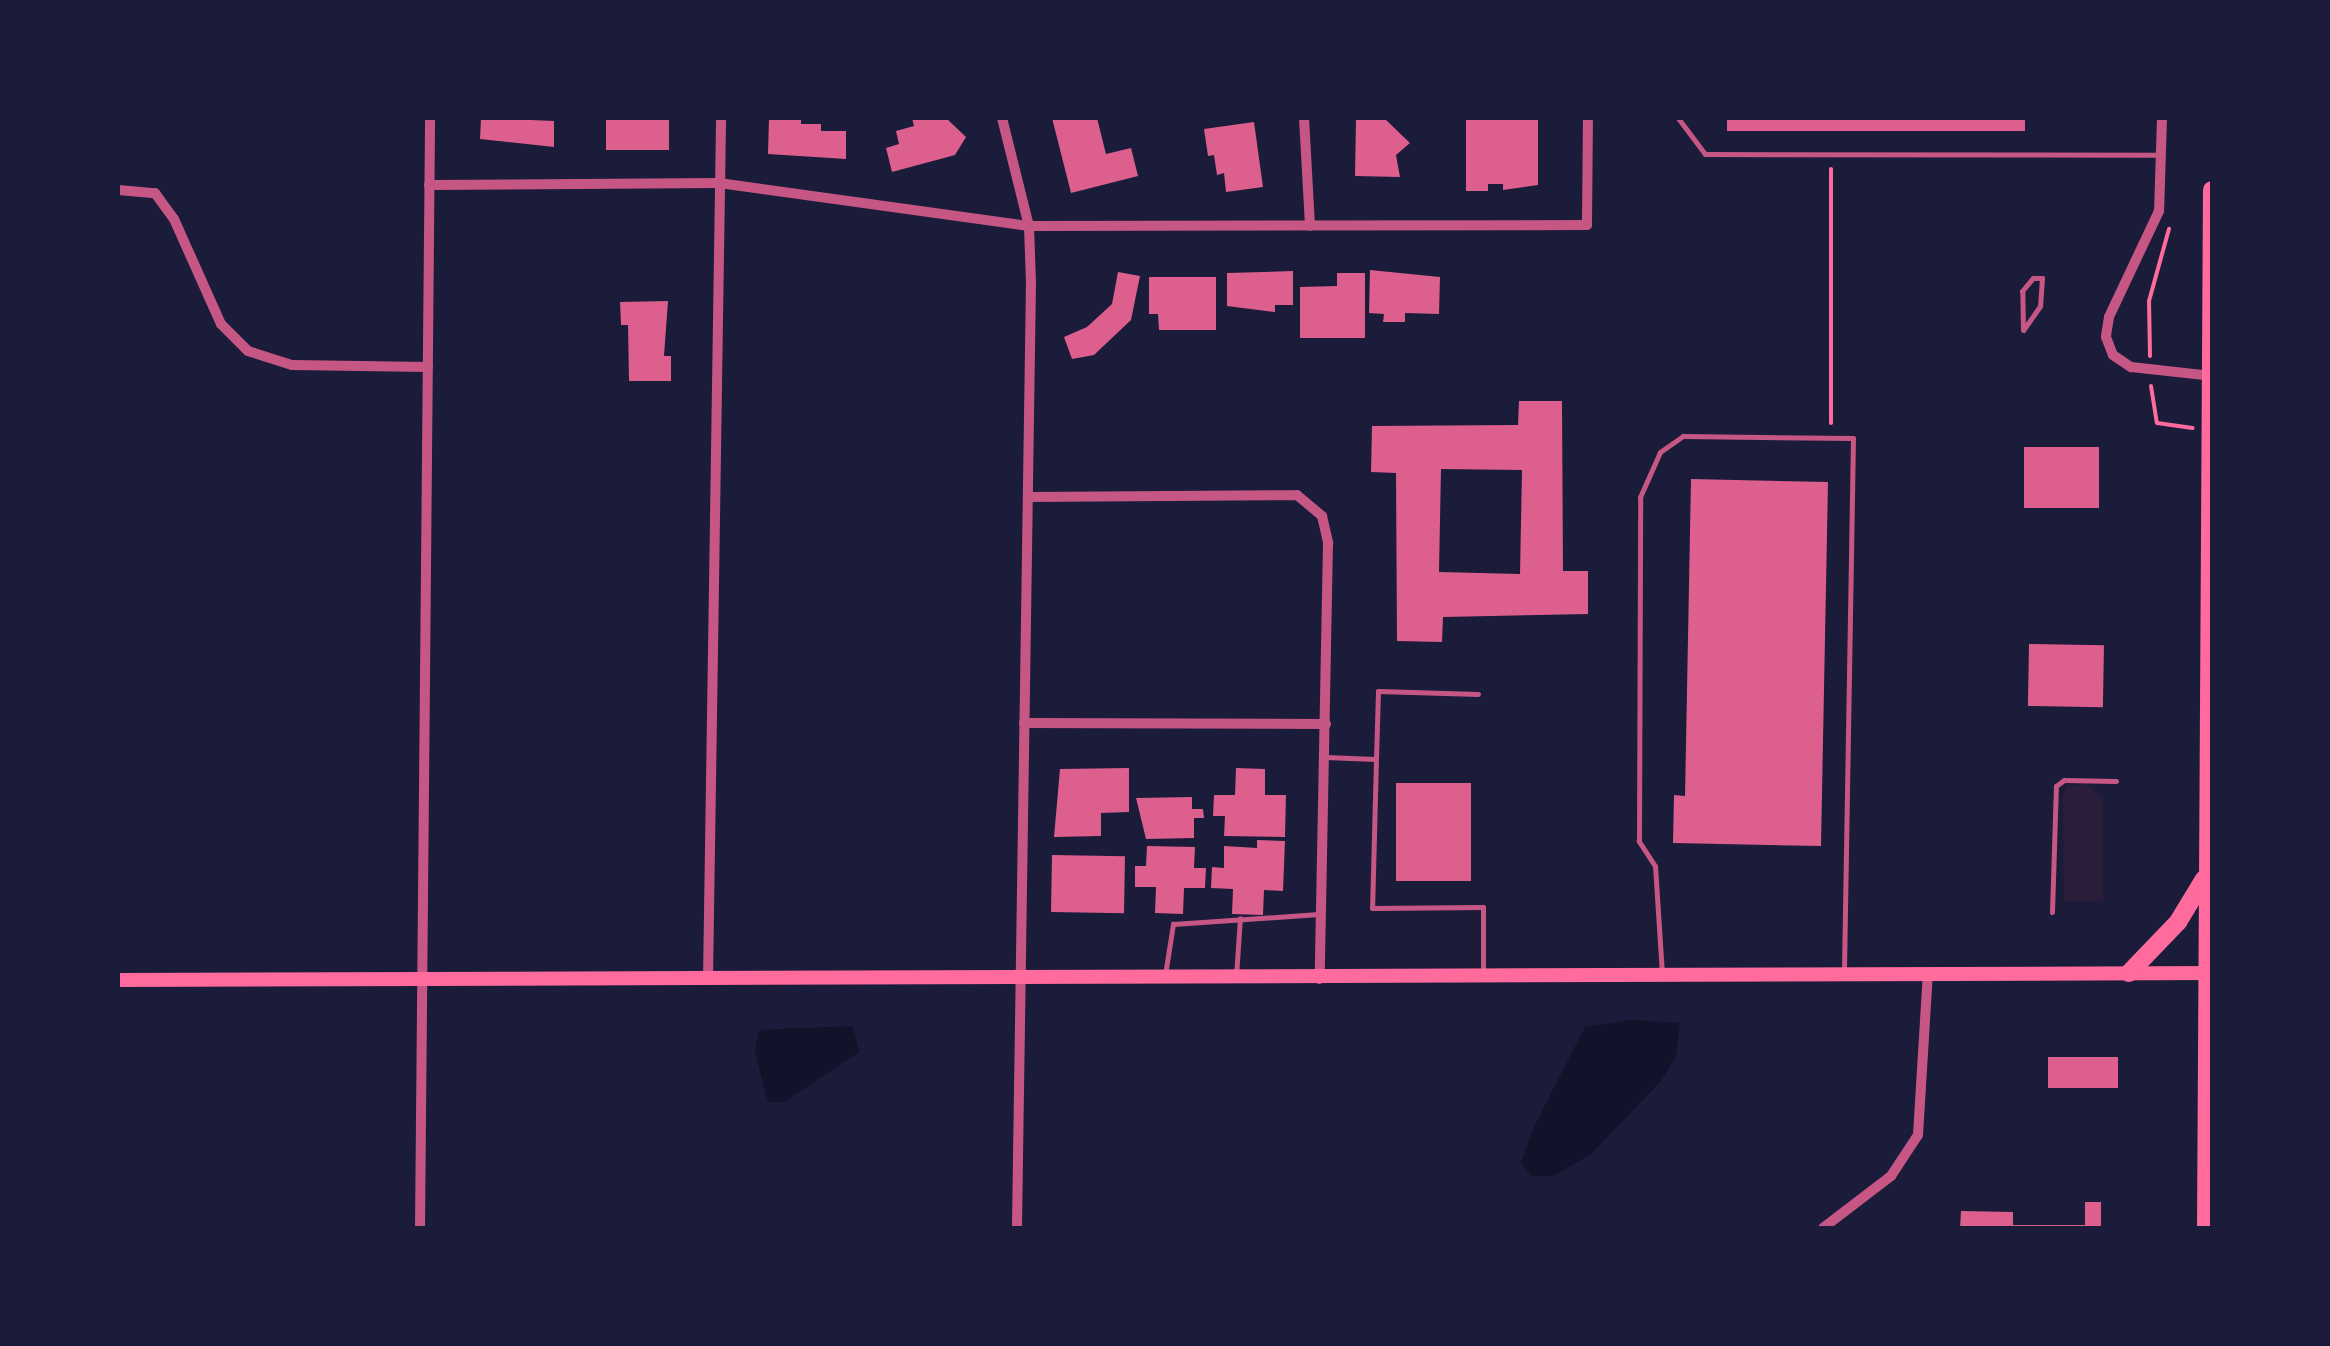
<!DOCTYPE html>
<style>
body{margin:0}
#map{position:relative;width:2330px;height:1346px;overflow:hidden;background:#1b1b3a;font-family:Karla,sans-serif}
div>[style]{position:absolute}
.green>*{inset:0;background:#2a1e3b}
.water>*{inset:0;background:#12122b}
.building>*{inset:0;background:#dd5f8e;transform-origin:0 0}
.path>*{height:4px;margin:-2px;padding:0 2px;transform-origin:2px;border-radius:2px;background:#ff6b9d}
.service>*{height:5px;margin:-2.5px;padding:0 2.5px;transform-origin:2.5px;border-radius:2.5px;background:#c65784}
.minor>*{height:10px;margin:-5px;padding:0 5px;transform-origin:5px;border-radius:5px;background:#c65784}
.secondary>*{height:14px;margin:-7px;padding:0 7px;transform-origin:7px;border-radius:7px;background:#ff6b9d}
.trunk>*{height:18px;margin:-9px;padding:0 9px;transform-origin:9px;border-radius:9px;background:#ff6b9d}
span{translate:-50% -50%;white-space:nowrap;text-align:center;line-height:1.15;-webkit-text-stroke:10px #1b1b3a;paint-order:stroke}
.frame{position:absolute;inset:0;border:120px solid #1b1b3a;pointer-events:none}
</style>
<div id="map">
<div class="green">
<i style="clip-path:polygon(2086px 784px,2103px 798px,2103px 901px,2064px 901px,2063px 794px,2067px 786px)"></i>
</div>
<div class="water">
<i style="clip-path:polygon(1631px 1020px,1680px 1023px,1676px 1056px,1661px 1081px,1591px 1154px,1553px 1176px,1531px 1176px,1521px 1163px,1534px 1127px,1585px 1027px)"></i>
<i style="clip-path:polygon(853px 1026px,859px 1052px,784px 1102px,768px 1102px,755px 1052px,759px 1030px)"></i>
</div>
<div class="building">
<i style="clip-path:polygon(481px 118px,554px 121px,554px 147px,480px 139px)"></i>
<i style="left:606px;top:118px;width:63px;height:32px"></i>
<i style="clip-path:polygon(769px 118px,801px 118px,801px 124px,821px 124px,821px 131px,846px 131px,846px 159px,768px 154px)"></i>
<i style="clip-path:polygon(912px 118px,946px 118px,966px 137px,955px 155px,892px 172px,886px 148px,899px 144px,896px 131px,914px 126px)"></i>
<i style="clip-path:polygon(1052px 118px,1097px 118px,1106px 154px,1131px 148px,1138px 176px,1071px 193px)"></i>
<i style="clip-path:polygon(1356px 118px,1385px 119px,1410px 143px,1396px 155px,1400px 177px,1355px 176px)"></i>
<i style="clip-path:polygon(1466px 118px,1538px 118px,1538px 185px,1503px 190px,1503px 184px,1488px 184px,1488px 191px,1466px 191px)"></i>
<i style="left:1727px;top:118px;width:298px;height:13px"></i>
<i style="clip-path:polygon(1254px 122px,1263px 187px,1226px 192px,1224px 173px,1217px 175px,1214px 155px,1208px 156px,1204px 129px)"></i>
<i style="clip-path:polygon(1370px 270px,1440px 277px,1439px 314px,1405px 313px,1405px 322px,1383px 322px,1384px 314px,1369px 313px)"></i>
<i style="clip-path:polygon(1293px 271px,1293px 305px,1275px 305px,1275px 312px,1227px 306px,1227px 273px)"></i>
<i style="clip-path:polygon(1118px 272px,1140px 276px,1131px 320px,1094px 355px,1072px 359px,1064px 337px,1087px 327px,1112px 304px)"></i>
<i style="clip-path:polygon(1337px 273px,1365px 273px,1365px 338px,1300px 338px,1300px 287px,1337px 286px)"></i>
<i style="clip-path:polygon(1149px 277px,1216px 277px,1216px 330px,1159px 330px,1158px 314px,1149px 314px)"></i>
<i style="clip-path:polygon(668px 301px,664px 356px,671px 356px,671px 381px,629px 381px,628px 325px,621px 325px,620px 302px)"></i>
<i style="clip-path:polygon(evenodd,1519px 401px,1562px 401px,1563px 571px,1588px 571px,1588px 614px,1443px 617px,1442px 642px,1397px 641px,1396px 473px,1371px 472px,1372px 426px,1518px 425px,1519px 401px,1441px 469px,1522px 470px,1520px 574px,1439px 572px,1441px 469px)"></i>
<i style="left:2024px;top:447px;width:75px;height:61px"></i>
<i style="clip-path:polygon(1691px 479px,1828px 482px,1821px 846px,1673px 843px,1674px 795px,1685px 796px)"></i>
<i style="left:2029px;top:644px;width:75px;height:62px;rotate:1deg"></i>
<i style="clip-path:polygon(1129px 768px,1129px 812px,1101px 813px,1101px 836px,1054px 837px,1060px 769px)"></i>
<i style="clip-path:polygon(1236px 768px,1265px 769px,1265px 795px,1286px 795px,1285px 837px,1224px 836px,1225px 816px,1213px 816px,1214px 795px,1235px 795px)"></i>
<i style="left:1471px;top:783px;width:98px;height:75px;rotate:90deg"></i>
<i style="clip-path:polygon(1192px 797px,1192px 809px,1203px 809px,1204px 818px,1194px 818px,1194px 838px,1146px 839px,1136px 798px)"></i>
<i style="clip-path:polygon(1257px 840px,1285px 841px,1283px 891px,1264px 890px,1263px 915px,1232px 914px,1233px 889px,1211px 888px,1212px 867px,1224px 868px,1224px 846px,1257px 848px)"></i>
<i style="clip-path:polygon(1147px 846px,1195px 847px,1194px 868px,1206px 868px,1205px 888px,1184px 888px,1183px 914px,1155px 913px,1156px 887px,1135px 887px,1135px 866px,1146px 866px)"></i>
<i style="left:1052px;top:855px;width:73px;height:57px;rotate:1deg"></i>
<i style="left:2048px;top:1057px;width:70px;height:31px"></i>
<i style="clip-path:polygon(2085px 1202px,2101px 1202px,2101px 1228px,1960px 1228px,1961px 1211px,2013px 1212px,2013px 1225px,2085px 1225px)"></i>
</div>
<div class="path">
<i style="left:1831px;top:169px;width:254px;rotate:90deg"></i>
<i style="left:2150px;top:356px;width:55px;rotate:-91deg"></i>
<i style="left:2149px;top:301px;width:75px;rotate:-74.5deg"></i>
<i style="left:2151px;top:386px;width:37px;rotate:81deg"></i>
<i style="left:2157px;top:423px;width:36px;rotate:8deg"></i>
</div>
<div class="service">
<i style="left:1678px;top:118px;width:45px;rotate:53.1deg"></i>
<i style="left:1705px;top:154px;width:455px;rotate:0.1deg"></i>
<i style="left:2033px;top:278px;width:9px"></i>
<i style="left:2042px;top:278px;width:28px;rotate:94deg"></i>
<i style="left:2040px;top:306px;width:29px;rotate:125deg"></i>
<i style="left:2023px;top:330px;width:39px;rotate:-91deg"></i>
<i style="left:2022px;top:291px;width:17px;rotate:-50deg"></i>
<i style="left:1325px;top:757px;width:51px;rotate:2.2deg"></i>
<i style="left:1376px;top:759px;width:68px;rotate:-88.3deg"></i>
<i style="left:1378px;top:691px;width:100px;rotate:1.7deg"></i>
<i style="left:1376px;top:759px;width:149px;rotate:91.5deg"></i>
<i style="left:1372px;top:908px;width:111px;rotate:-0.5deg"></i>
<i style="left:1483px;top:907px;width:68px;rotate:90deg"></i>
<i style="left:2052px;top:912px;width:126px;rotate:-88.2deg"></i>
<i style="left:2056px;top:786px;width:10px;rotate:-37deg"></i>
<i style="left:2064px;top:780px;width:52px;rotate:1.1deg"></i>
<i style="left:1662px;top:974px;width:108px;rotate:-93.7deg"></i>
<i style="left:1655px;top:866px;width:30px;rotate:-123deg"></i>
<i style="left:1639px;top:841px;width:344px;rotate:-89.8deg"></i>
<i style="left:1640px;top:497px;width:49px;rotate:-66deg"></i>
<i style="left:1660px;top:452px;width:28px;rotate:-35deg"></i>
<i style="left:1683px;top:436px;width:170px;rotate:0.7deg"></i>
<i style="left:1853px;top:438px;width:532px;rotate:90.97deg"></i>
<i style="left:1165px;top:975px;width:52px;rotate:-81.1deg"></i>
<i style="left:1173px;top:924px;width:146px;rotate:-3.9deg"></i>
<i style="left:1236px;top:976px;width:58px;rotate:-86.1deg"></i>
</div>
<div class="minor">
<i style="left:1002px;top:118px;width:111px;rotate:76deg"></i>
<i style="left:1029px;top:226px;width:56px;rotate:88deg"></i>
<i style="left:1031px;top:282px;width:946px;rotate:90.85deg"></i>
<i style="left:1304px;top:118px;width:108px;rotate:86.8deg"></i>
<i style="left:2162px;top:118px;width:93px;rotate:91.8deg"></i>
<i style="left:2159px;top:211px;width:117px;rotate:115.3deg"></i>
<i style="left:2109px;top:317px;width:20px;rotate:99deg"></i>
<i style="left:2106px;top:337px;width:19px;rotate:69deg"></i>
<i style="left:2113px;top:355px;width:22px;rotate:34deg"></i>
<i style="left:2131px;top:367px;width:81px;rotate:6.3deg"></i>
<i style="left:429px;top:185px;width:290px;rotate:-0.4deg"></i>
<i style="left:719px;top:183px;width:313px;rotate:7.9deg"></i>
<i style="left:1029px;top:226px;width:558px;rotate:-0.1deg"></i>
<i style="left:1587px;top:225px;width:107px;rotate:-89.5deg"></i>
<i style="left:118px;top:190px;width:37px;rotate:5deg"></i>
<i style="left:155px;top:193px;width:32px;rotate:54deg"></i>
<i style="left:174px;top:219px;width:115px;rotate:65.9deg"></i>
<i style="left:221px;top:324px;width:38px;rotate:45deg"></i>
<i style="left:248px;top:351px;width:46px;rotate:17.7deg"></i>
<i style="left:292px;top:365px;width:136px;rotate:0.8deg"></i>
<i style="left:1029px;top:497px;width:268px;rotate:-0.4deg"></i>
<i style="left:1297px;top:495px;width:33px;rotate:40deg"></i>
<i style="left:1322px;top:516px;width:28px;rotate:77deg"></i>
<i style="left:1328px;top:543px;width:436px;rotate:91.1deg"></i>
<i style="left:1024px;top:723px;width:302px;rotate:0.2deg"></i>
<i style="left:708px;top:979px;width:861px;rotate:-89.13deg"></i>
<i style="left:420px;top:1228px;width:1110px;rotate:-89.48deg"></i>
<i style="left:1823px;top:1228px;width:86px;rotate:-37.4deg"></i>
<i style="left:1891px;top:1176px;width:49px;rotate:-56.6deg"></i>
<i style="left:1918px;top:1135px;width:162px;rotate:-86.5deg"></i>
</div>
<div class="secondary">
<i style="left:118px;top:980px;width:2094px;rotate:-0.19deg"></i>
</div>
<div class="trunk">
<i style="left:2129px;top:973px;width:71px;rotate:-46.1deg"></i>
<i style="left:2178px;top:922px;width:50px;rotate:-58.8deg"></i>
<i style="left:2206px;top:1228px;width:1038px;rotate:-89.67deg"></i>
</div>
<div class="frame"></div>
</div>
